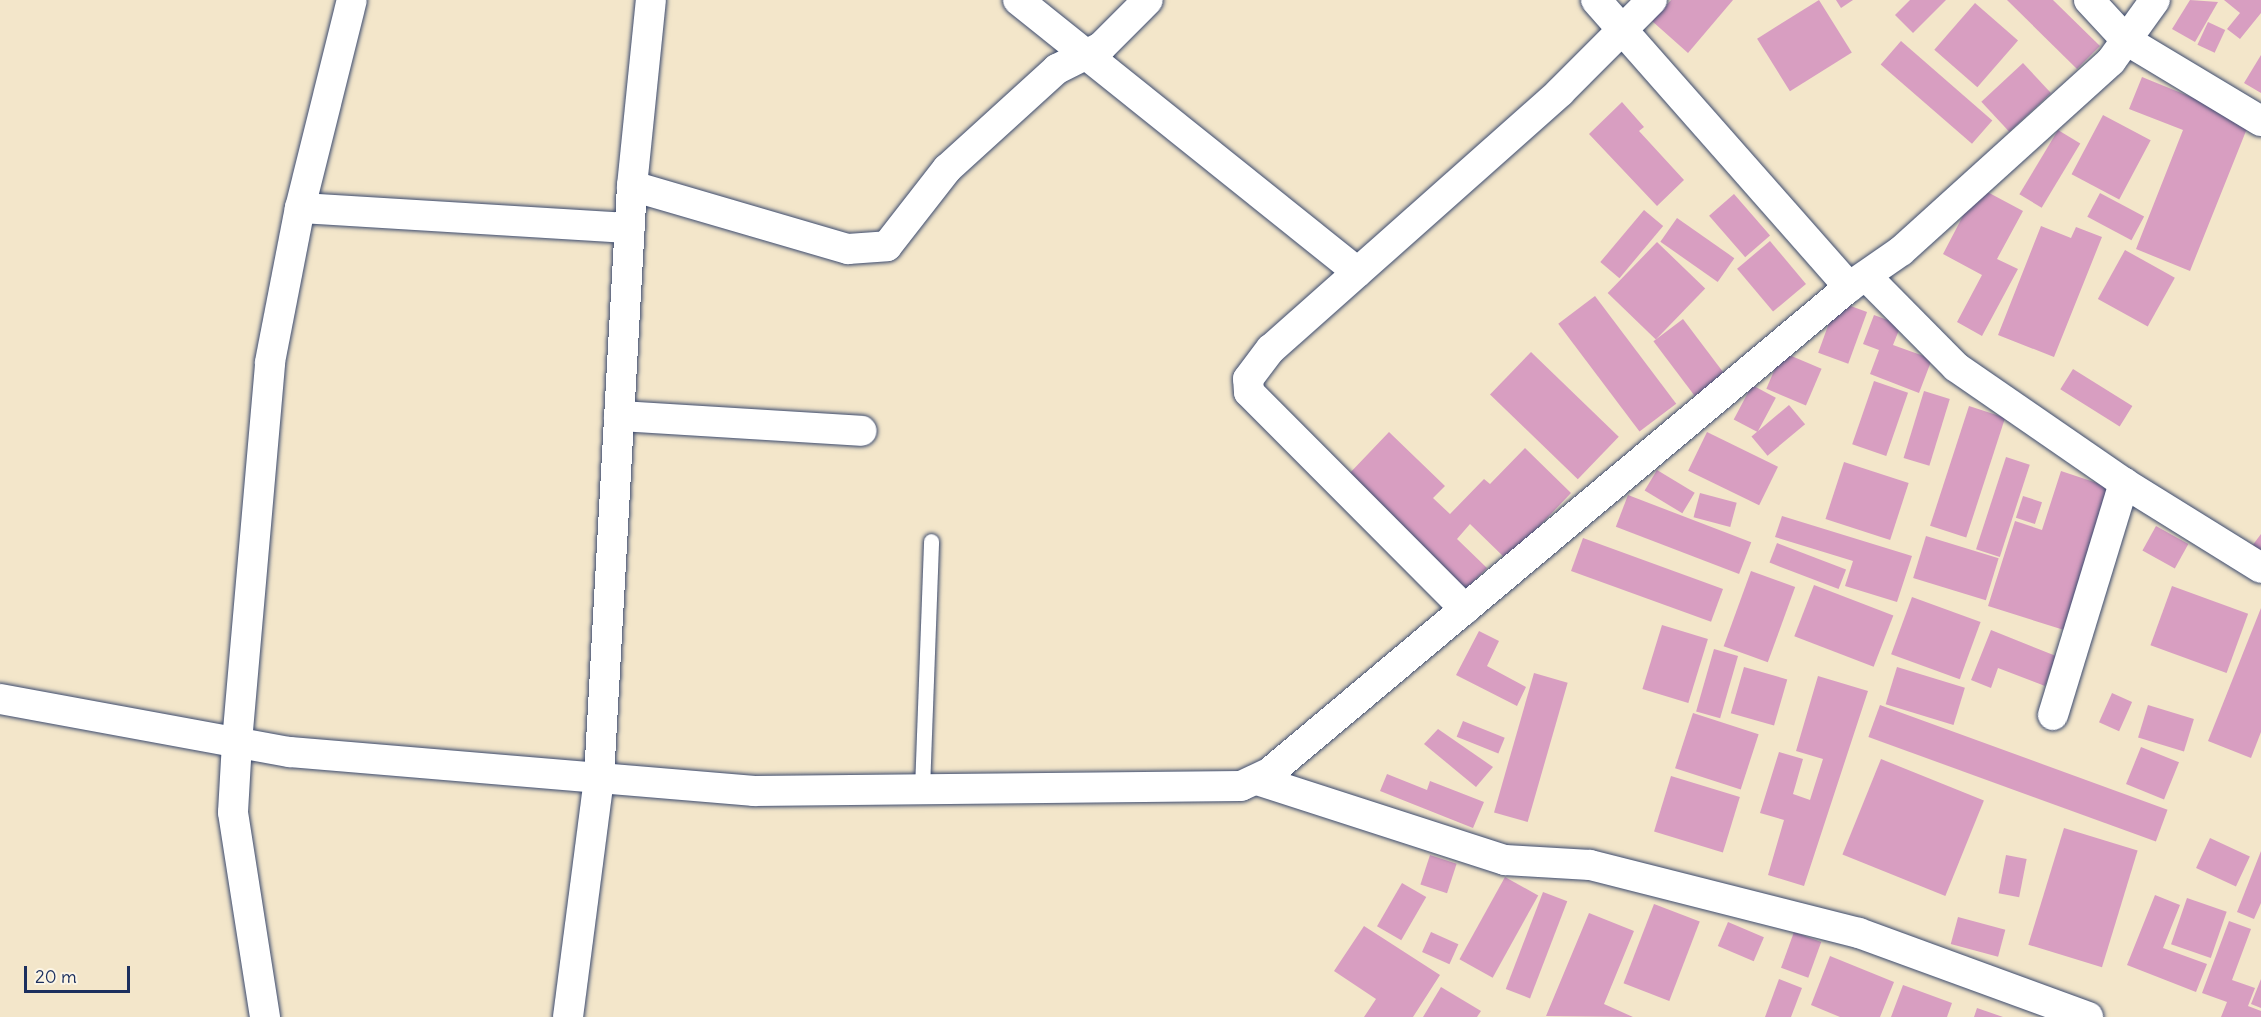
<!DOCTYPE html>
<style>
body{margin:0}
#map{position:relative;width:2261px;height:1017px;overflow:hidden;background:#f3e6ca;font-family:Delius,sans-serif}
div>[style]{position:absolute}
.building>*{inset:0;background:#d89ec1;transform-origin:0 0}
.roads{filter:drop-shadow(0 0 2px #3b4a6e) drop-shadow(0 0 2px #3b4a6e)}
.service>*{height:15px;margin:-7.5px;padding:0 7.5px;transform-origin:7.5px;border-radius:7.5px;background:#fff}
.minor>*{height:30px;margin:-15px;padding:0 15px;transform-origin:15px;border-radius:15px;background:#fff}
span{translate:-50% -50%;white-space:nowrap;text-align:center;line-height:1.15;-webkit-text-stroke:6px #fcf5e5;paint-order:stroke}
.scale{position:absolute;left:24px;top:966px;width:106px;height:27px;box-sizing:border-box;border:3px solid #1b2f5e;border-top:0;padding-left:8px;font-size:18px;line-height:21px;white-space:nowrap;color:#1b2f5e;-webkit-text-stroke:4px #fcf5e5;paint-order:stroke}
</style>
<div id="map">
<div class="building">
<i style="clip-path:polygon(1671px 0,1733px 0,1688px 53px,1652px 21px)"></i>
<i style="left:1819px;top:0;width:62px;height:73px;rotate:58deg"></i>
<i style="clip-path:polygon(1836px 0,1853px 0,1841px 8px)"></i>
<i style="clip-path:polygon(1910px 0,1946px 0,1913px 33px,1895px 15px)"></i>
<i style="clip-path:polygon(2007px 0,2053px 0,2100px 46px,2077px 69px)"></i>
<i style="clip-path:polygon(2190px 0,2218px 2px,2195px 42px,2172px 29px)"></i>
<i style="clip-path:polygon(2224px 0,2261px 0,2261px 13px,2240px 39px,2227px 29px,2240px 13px)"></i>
<i style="left:1975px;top:3px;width:57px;height:62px;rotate:41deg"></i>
<i style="left:2208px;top:22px;width:19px;height:25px;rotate:25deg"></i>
<i style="left:1901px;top:41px;width:121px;height:31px;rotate:41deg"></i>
<i style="clip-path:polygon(2261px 55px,2261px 93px,2244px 83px)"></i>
<i style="left:2023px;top:63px;width:41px;height:57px;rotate:47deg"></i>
<i style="clip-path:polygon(2142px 77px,2250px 121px,2190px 271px,2136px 249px,2183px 130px,2129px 109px)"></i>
<i style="clip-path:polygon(1622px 102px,1644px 127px,1639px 131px,1684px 180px,1657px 206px,1589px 134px)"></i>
<i style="left:2103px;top:115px;width:54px;height:67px;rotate:28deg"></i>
<i style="left:2058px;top:130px;width:26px;height:75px;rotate:31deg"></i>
<i style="clip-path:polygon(1978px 187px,2023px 211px,1997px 259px,2018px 269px,1982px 336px,1957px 322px,1982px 275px,1943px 254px)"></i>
<i style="left:2100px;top:193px;width:50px;height:27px;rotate:28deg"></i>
<i style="left:1734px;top:194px;width:55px;height:33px;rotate:49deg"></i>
<i style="left:1644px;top:210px;width:25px;height:68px;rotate:40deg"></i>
<i style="left:1677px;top:218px;width:70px;height:29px;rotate:35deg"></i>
<i style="clip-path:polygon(2041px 226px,2071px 238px,2076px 227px,2102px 237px,2054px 357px,1998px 335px)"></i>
<i style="left:1770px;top:241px;width:56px;height:43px;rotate:50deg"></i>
<i style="left:1657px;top:242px;width:67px;height:71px;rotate:44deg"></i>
<i style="left:2125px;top:250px;width:57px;height:56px;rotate:29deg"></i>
<i style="left:1595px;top:296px;width:135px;height:46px;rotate:53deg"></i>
<i style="left:1837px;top:301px;width:32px;height:55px;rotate:20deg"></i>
<i style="clip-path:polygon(1874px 315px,1901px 325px,1893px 345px,1932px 359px,1919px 393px,1870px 374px,1879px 350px,1863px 344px)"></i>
<i style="left:1683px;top:319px;width:69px;height:37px;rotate:53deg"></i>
<i style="left:1531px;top:352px;width:122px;height:59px;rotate:44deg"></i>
<i style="left:1782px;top:352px;width:43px;height:40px;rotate:23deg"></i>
<i style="left:2073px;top:369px;width:70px;height:24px;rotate:32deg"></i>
<i style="left:1874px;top:381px;width:36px;height:67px;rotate:19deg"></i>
<i style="left:1752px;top:385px;width:27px;height:39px;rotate:28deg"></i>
<i style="left:1924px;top:391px;width:27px;height:70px;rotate:17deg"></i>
<i style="left:1789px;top:405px;width:25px;height:49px;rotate:50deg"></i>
<i style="left:1969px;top:406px;width:38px;height:126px;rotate:18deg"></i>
<i style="clip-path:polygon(1389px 432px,1445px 486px,1433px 498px,1450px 514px,1484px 479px,1490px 484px,1525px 448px,1571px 493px,1507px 560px,1470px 524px,1457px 539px,1487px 568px,1465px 590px,1347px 476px)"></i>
<i style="left:1707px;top:432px;width:79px;height:43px;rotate:26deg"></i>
<i style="left:2006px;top:457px;width:25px;height:97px;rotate:18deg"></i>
<i style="left:1844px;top:462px;width:68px;height:60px;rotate:18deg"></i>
<i style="left:1657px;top:470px;width:44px;height:24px;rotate:31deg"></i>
<i style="clip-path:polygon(2061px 471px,2109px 487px,2064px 630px,1988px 606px,2015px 521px,2042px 530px)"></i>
<i style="left:1700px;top:493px;width:38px;height:25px;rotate:15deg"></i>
<i style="left:1628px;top:495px;width:132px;height:34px;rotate:21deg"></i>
<i style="left:2023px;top:496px;width:20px;height:23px;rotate:18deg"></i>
<i style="clip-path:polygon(1782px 516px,1912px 556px,1897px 602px,1845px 586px,1853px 561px,1775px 537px)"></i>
<i style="left:2156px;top:526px;width:37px;height:28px;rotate:29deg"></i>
<i style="clip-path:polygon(2261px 534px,2261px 553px,2252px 546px)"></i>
<i style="left:1926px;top:536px;width:76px;height:44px;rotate:17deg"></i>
<i style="left:1583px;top:538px;width:149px;height:35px;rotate:20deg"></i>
<i style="left:1777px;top:543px;width:74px;height:21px;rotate:21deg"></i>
<i style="left:1751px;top:571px;width:47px;height:80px;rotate:20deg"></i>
<i style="left:1814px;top:585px;width:85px;height:55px;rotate:21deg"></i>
<i style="left:2172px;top:586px;width:81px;height:63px;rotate:20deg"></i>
<i style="left:1912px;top:597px;width:73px;height:61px;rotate:20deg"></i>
<i style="clip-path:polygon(2261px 608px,2261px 732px,2251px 758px,2208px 741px)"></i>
<i style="left:1662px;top:625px;width:48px;height:67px;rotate:17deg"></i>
<i style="clip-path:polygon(1991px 630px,2056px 656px,2045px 686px,1998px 668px,1991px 688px,1971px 680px)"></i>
<i style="clip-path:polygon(1479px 631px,1499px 641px,1487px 666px,1526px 687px,1517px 706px,1456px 675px)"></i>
<i style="left:1714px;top:649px;width:25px;height:65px;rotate:16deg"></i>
<i style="left:1744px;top:667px;width:45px;height:48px;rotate:16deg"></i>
<i style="left:1897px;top:667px;width:71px;height:39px;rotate:17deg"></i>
<i style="left:1534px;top:673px;width:35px;height:145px;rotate:16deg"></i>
<i style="clip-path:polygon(1818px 676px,1868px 691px,1804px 886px,1768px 875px,1784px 820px,1760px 813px,1779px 752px,1803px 759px,1793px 794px,1810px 800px,1823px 759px,1796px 751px)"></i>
<i style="left:2112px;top:693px;width:22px;height:32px;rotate:24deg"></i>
<i style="left:1880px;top:705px;width:306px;height:34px;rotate:20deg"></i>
<i style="left:2148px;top:705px;width:48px;height:34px;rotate:17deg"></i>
<i style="left:1693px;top:713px;width:69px;height:58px;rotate:18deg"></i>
<i style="left:1463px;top:721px;width:45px;height:17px;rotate:22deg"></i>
<i style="clip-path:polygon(1438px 729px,1493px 767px,1476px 787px,1424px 744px)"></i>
<i style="left:2141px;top:747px;width:41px;height:40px;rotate:22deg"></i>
<i style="left:1881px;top:759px;width:111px;height:103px;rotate:22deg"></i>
<i style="clip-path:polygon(1387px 774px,1427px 790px,1430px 781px,1484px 802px,1473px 828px,1380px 791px)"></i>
<i style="left:1671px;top:776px;width:72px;height:58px;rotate:17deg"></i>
<i style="left:2064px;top:828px;width:77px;height:122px;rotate:17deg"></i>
<i style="left:2210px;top:838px;width:44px;height:33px;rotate:25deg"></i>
<i style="clip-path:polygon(2261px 851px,2261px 903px,2254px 919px,2237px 912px)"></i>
<i style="left:1430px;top:855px;width:28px;height:31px;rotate:18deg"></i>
<i style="left:2006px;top:855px;width:21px;height:39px;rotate:11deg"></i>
<i style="left:1505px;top:877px;width:38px;height:94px;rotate:29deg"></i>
<i style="left:1402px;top:883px;width:28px;height:50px;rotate:30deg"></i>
<i style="left:1543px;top:892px;width:26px;height:104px;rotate:21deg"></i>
<i style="clip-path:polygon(2155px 895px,2180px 905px,2163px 948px,2207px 964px,2196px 992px,2127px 965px)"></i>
<i style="left:2187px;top:898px;width:42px;height:49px;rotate:19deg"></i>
<i style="left:1654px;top:904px;width:49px;height:85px;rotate:21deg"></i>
<i style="clip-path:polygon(1589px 913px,1634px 931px,1604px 1004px,1633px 1017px,1546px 1016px)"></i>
<i style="left:1958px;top:917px;width:49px;height:28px;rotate:15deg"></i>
<i style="clip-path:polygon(2229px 921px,2251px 929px,2232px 980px,2255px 988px,2248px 1006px,2261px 1011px,2261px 1017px,2221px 1017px,2227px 1002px,2202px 993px)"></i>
<i style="left:1728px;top:922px;width:39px;height:26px;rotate:23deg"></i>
<i style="clip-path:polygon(1364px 926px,1440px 975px,1413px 1017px,1364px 1017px,1376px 999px,1334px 971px)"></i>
<i style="left:1431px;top:932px;width:30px;height:22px;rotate:24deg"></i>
<i style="left:1794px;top:932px;width:29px;height:38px;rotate:20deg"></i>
<i style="clip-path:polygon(1830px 956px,1894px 982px,1880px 1017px,1840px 1017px,1811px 1005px)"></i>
<i style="clip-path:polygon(1779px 979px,1802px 988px,1791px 1017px,1765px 1017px)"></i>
<i style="clip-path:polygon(2261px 979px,2261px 1008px,2251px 1004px)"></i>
<i style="clip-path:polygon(1903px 985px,1952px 1003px,1947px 1017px,1891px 1017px)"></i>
<i style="clip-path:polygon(1441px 987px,1481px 1011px,1477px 1017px,1423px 1017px)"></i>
<i style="clip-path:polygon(1977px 1008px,2003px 1017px,1974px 1017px)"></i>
</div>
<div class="roads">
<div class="service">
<i style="left:922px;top:789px;width:248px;rotate:-87.9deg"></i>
</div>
<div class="minor">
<i style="left:1018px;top:0;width:435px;rotate:38.7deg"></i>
<i style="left:1596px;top:0;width:383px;rotate:48.6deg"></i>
<i style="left:2089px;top:0;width:54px;rotate:47.2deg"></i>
<i style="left:2126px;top:40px;width:157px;rotate:31deg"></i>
<i style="left:632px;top:186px;width:225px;rotate:16.3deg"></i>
<i style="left:848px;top:249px;width:39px;rotate:-4deg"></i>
<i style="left:887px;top:246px;width:98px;rotate:-52.1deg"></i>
<i style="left:947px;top:169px;width:149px;rotate:-42.3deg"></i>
<i style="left:1057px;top:69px;width:49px;rotate:-26.6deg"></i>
<i style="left:1101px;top:47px;width:66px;rotate:-45deg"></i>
<i style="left:300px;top:208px;width:330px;rotate:3.5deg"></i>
<i style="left:1868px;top:278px;width:125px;rotate:45.3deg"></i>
<i style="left:1956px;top:367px;width:204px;rotate:34.6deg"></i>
<i style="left:2124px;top:483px;width:161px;rotate:31.8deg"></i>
<i style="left:619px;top:416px;width:243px;rotate:3.5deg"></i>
<i style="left:1465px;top:609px;width:306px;rotate:-134.9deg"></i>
<i style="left:1249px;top:392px;width:13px;rotate:-94deg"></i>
<i style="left:1248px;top:379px;width:38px;rotate:-53deg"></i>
<i style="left:1271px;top:349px;width:387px;rotate:-41.6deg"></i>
<i style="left:1560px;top:92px;width:130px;rotate:-45deg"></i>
<i style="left:0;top:699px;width:295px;rotate:10.4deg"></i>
<i style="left:290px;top:752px;width:466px;rotate:4.8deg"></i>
<i style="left:754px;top:791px;width:487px;rotate:-0.6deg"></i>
<i style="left:1241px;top:786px;width:31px;rotate:-25deg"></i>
<i style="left:1269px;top:773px;width:757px;rotate:-39.96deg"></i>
<i style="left:1849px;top:287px;width:63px;rotate:-34.7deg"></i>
<i style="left:1901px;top:251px;width:283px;rotate:-42.1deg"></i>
<i style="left:2111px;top:61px;width:75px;rotate:-54.2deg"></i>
<i style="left:2053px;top:715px;width:243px;rotate:-73deg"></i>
<i style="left:1257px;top:780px;width:261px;rotate:17.9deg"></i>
<i style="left:1505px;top:860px;width:85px;rotate:3.4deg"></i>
<i style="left:1590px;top:865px;width:277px;rotate:14.2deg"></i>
<i style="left:1859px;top:933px;width:244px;rotate:20.1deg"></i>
<i style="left:265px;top:1017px;width:207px;rotate:-98.9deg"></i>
<i style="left:233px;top:812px;width:70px;rotate:-86.7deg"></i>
<i style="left:237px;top:742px;width:381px;rotate:-85deg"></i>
<i style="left:270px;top:362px;width:157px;rotate:-79deg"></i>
<i style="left:300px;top:208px;width:214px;rotate:-76deg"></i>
<i style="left:568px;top:1017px;width:241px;rotate:-82.6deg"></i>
<i style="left:599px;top:778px;width:593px;rotate:-86.81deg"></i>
<i style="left:632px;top:186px;width:187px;rotate:-84.2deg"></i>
</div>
</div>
<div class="scale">20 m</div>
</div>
